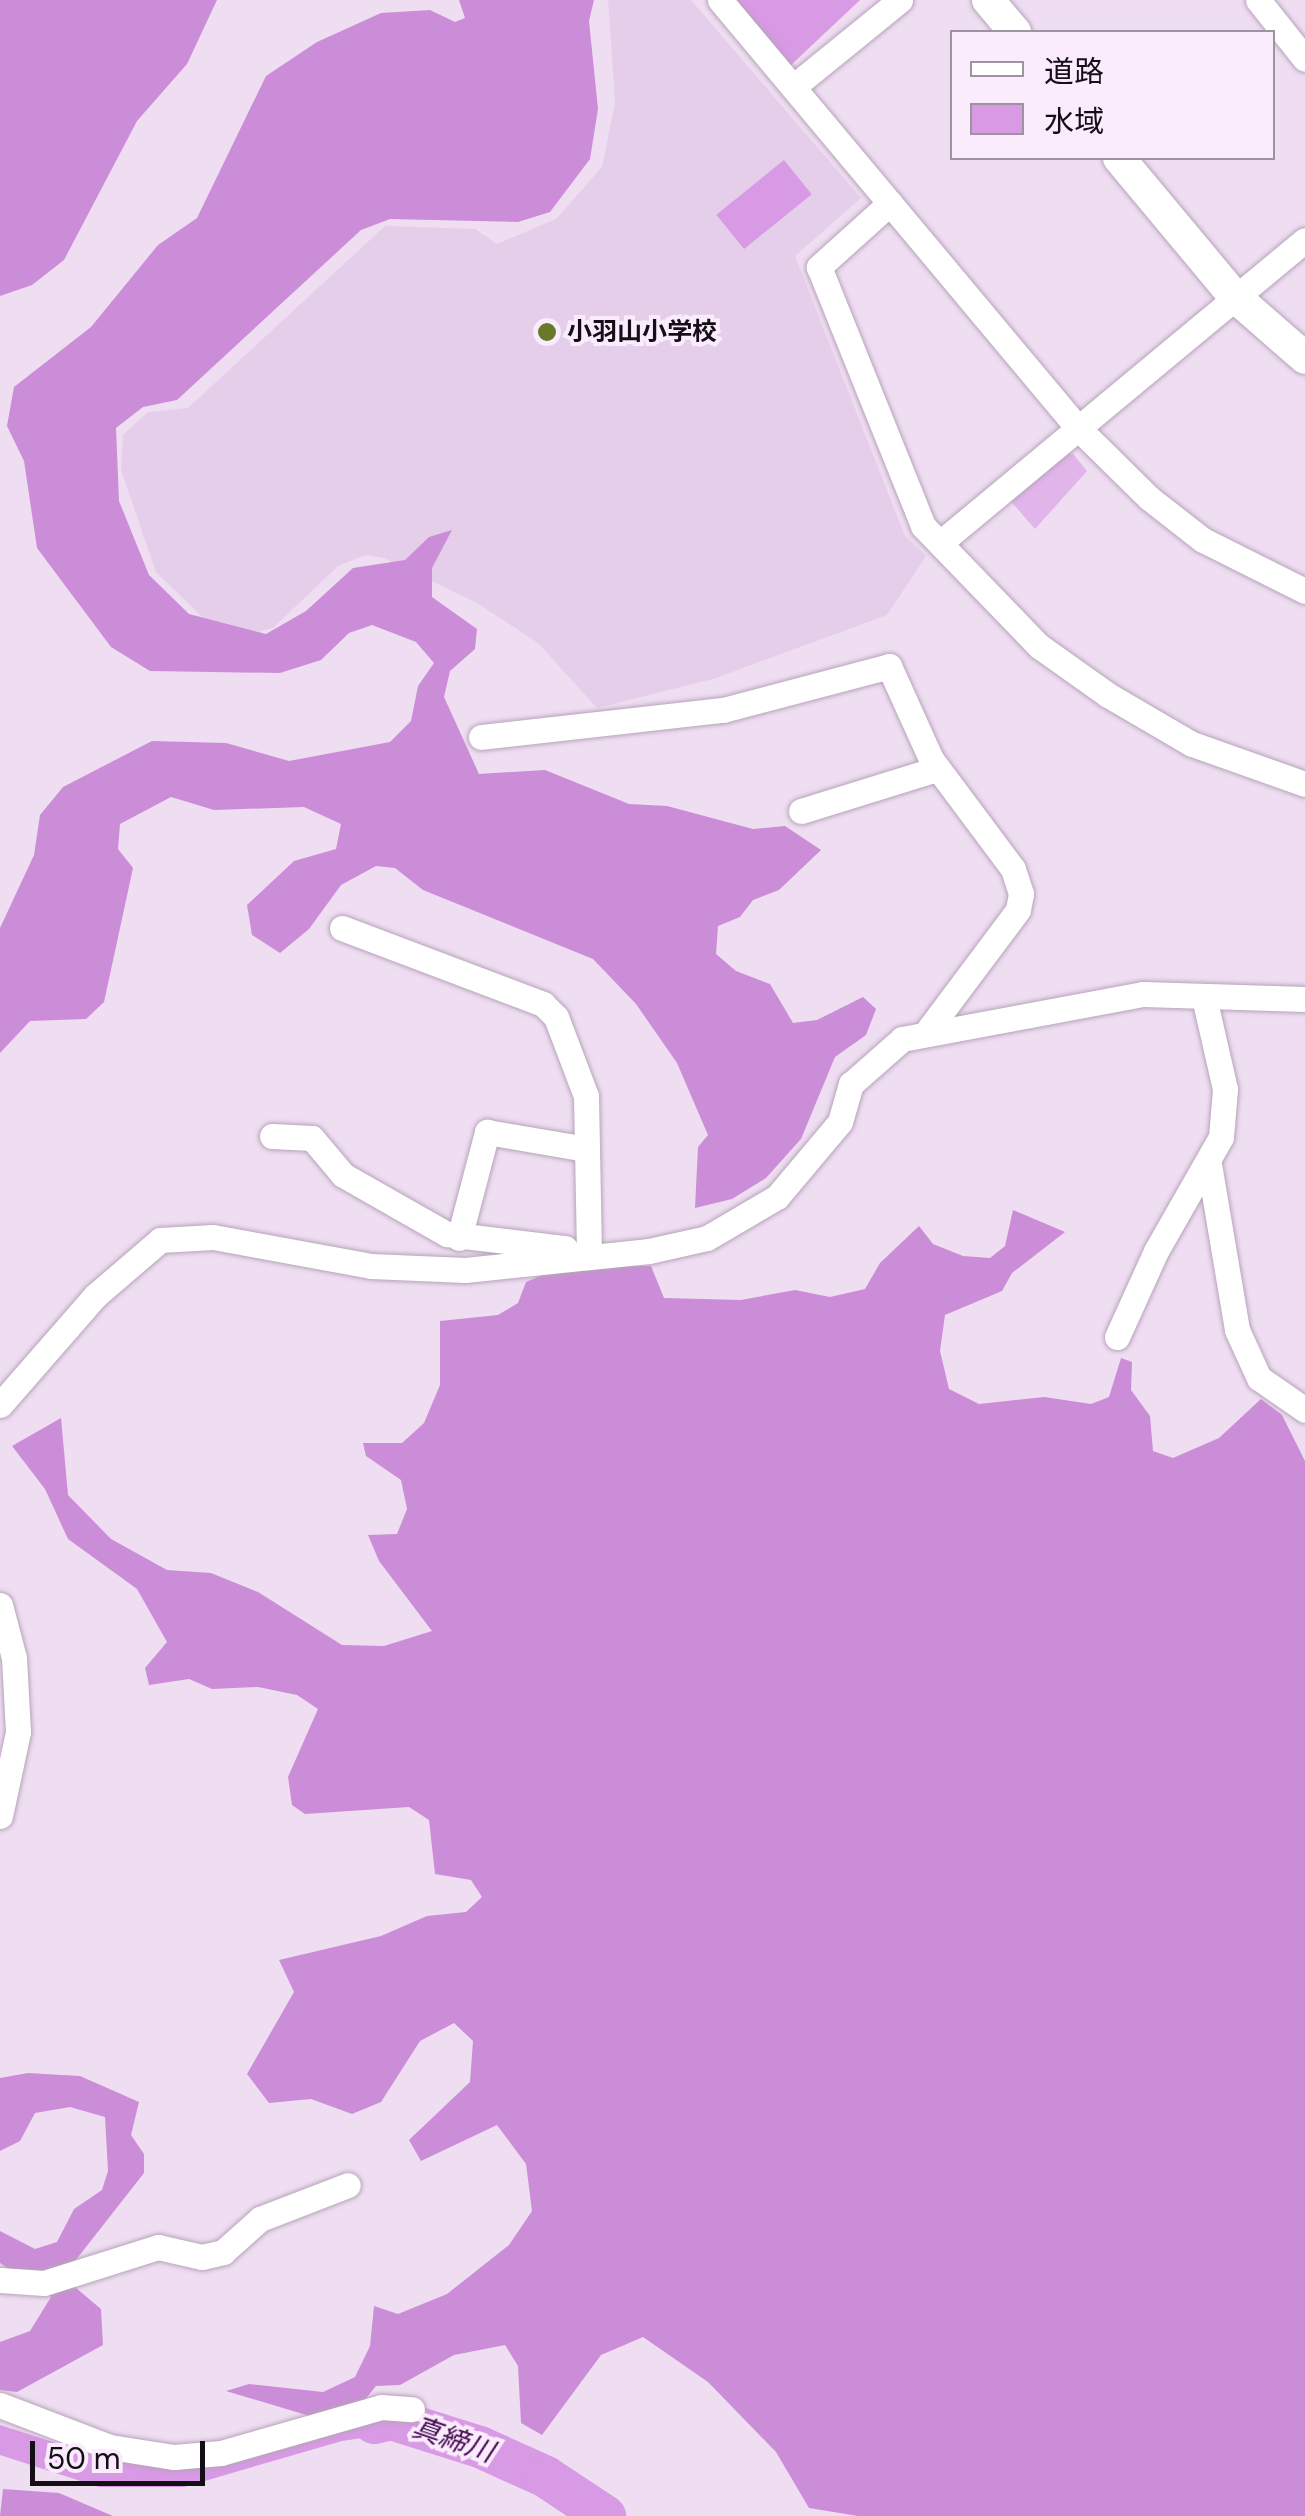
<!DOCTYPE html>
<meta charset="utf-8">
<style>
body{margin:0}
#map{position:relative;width:1305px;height:2516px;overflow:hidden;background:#efddf2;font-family:"DM Sans","Noto Sans JP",sans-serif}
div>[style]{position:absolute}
.built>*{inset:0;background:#e5ceea}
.green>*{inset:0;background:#e1b4ea}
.forest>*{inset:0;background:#cb8dd8}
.water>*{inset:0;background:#d899e5;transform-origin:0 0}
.river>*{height:42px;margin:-21px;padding:0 21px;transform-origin:21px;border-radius:21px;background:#d899e5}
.roads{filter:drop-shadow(0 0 2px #b6a4b9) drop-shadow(0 0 2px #b6a4b9)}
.minor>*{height:25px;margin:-12.5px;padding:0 12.5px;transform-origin:12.5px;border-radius:12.5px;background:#fff}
.tertiary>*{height:32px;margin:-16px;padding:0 16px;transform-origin:16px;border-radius:16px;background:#fff}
.dots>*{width:28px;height:28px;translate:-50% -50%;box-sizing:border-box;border:5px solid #faebfd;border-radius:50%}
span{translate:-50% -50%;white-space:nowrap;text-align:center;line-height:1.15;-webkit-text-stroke:8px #faebfd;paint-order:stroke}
.poi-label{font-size:25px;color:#140e15;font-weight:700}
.left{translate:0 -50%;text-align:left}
.water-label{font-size:28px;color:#43084e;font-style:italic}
.legend{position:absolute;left:950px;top:30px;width:325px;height:130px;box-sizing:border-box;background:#faebfd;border:2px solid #9e93a0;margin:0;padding:12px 18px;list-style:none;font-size:30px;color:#140e15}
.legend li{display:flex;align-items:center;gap:20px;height:50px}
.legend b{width:50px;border:2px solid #9e93a0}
.scale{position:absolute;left:30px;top:2441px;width:175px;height:45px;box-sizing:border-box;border:5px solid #140e15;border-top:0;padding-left:12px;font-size:30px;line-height:35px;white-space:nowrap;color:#140e15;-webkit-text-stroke:8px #faebfd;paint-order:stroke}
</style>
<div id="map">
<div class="built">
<i style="clip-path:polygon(608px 0,691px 0,861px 198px,795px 256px,905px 536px,926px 556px,887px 615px,713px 679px,597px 708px,538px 643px,477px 603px,384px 558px,365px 555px,338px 566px,273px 628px,226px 640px,156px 572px,121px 470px,123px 435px,148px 412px,188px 408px,385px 226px,475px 229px,497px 244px,556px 219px,602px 167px,615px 102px)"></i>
</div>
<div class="green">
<i style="clip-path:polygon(1056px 454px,1073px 454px,1087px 471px,1035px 529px,1008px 498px)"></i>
</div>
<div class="forest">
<i style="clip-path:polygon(0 0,217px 0,187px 64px,137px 121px,64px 260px,32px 285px,0 296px)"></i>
<i style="clip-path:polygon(459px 0,594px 0,589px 21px,598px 109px,590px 159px,550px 212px,518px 222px,390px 219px,361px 230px,177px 400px,143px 407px,116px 428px,119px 501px,149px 575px,189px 614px,266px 634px,306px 611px,353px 568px,405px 560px,429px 537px,452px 530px,432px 568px,432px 597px,477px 629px,475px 649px,450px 671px,444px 697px,479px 774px,545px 770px,629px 804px,667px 806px,753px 829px,785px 826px,821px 850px,779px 890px,753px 900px,740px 917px,718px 926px,716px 954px,736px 971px,770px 984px,793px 1023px,817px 1020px,863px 997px,876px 1009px,866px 1035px,835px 1057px,801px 1139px,766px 1178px,732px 1199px,695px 1208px,698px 1147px,708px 1135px,677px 1063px,636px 1004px,593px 959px,423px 890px,395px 868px,376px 866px,341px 885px,309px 929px,280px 953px,252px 935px,247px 905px,294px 861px,336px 849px,341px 824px,304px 807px,214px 810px,171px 797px,120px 824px,118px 849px,133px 868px,104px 1002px,86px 1019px,30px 1021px,0 1053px,0 928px,34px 855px,40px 815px,63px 787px,152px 741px,226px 743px,289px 761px,390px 742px,411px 721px,418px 686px,434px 663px,416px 642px,372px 625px,349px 633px,321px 660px,280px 673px,150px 671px,111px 647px,37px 548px,24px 461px,7px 426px,14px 387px,91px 327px,158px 245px,197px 218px,266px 76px,317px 42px,381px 13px,430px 10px,455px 22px,465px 18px)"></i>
<i style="clip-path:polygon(1013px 1210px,1065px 1232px,1012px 1273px,1002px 1291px,945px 1315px,940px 1351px,949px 1389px,979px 1404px,1044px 1397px,1091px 1404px,1109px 1397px,1121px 1358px,1132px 1362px,1131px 1390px,1150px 1416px,1153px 1451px,1173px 1458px,1219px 1438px,1261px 1399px,1282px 1415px,1305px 1461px,1305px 2516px,858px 2516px,809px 2508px,776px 2452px,708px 2382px,643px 2337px,601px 2355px,542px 2435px,521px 2423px,518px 2366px,505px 2345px,454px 2355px,400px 2385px,376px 2386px,356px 2411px,323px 2420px,226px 2391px,249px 2384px,323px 2392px,355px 2377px,370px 2346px,374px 2306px,398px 2314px,447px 2294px,509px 2245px,532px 2211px,526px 2164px,497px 2125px,421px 2161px,409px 2140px,470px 2082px,473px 2041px,454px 2023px,420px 2041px,381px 2102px,352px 2114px,311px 2099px,269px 2103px,247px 2074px,294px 1992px,279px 1960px,381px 1936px,427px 1916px,466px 1912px,482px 1897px,471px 1880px,435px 1874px,429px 1820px,409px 1807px,305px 1814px,292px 1805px,288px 1777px,318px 1709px,297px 1695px,258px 1687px,212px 1689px,189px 1679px,149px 1685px,145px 1668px,167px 1642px,137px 1589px,68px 1539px,45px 1489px,12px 1446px,61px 1418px,68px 1495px,111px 1539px,167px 1570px,211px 1573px,258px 1592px,342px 1645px,384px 1646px,432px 1631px,379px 1561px,368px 1535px,397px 1534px,407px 1509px,401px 1480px,366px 1456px,363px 1443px,402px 1443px,424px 1423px,440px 1385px,440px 1321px,498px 1315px,518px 1303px,526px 1282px,554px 1270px,602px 1265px,651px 1266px,664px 1298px,741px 1300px,795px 1290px,830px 1297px,865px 1289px,880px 1263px,919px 1226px,933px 1244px,963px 1256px,990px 1258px,1005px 1246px)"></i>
<i style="clip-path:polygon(28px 2073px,80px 2076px,139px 2102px,131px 2135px,144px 2154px,144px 2173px,75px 2261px,76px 2288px,101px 2309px,103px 2345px,17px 2392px,0 2390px,0 2342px,30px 2331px,51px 2297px,0 2263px,0 2231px,35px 2249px,57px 2242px,74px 2209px,102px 2190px,108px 2171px,105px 2117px,70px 2107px,35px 2113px,20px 2141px,0 2151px,0 2078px)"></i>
<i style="clip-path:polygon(3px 2489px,59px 2493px,113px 2516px,0 2516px)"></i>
</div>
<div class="water">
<i style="clip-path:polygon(730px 0,860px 0,790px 66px)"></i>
<i style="left:784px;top:160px;width:44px;height:87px;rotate:51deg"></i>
<i style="clip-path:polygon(406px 2413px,431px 2428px,342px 2441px,184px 2487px,99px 2487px,0 2455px,0 2425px,106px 2459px,149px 2465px)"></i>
</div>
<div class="river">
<i style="left:374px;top:2423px;width:17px;rotate:-13deg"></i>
<i style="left:391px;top:2419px;width:93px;rotate:17.5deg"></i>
<i style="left:480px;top:2447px;width:72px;rotate:24.4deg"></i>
<i style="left:546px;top:2477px;width:71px;rotate:33.5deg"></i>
</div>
<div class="roads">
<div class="minor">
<i style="left:720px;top:0;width:557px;rotate:50.1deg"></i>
<i style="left:1077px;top:427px;width:101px;rotate:44.6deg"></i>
<i style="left:1149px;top:498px;width:68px;rotate:37.9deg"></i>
<i style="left:1203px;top:540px;width:114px;rotate:26.6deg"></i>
<i style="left:1258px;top:0;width:75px;rotate:51.5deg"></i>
<i style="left:793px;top:87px;width:138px;rotate:-39.1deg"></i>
<i style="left:890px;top:203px;width:96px;rotate:138deg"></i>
<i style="left:819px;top:267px;width:279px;rotate:68.1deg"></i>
<i style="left:923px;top:526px;width:167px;rotate:46deg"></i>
<i style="left:1039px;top:646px;width:85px;rotate:35.4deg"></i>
<i style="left:1108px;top:695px;width:97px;rotate:30.3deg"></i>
<i style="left:1192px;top:744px;width:120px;rotate:19.5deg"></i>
<i style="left:940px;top:543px;width:474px;rotate:-39.7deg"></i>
<i style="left:481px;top:737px;width:244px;rotate:-6.4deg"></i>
<i style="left:723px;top:710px;width:172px;rotate:-14.8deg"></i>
<i style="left:889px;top:666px;width:102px;rotate:65.7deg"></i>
<i style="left:931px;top:759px;width:137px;rotate:53.3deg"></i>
<i style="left:1013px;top:869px;width:26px;rotate:72deg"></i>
<i style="left:1021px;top:894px;width:16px;rotate:101deg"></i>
<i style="left:1018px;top:910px;width:149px;rotate:126.8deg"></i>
<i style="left:801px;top:811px;width:142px;rotate:-17.2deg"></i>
<i style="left:342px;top:928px;width:215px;rotate:20.7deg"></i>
<i style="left:543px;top:1004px;width:18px;rotate:45deg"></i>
<i style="left:556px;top:1017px;width:85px;rotate:69.2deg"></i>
<i style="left:586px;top:1096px;width:157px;rotate:88.9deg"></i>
<i style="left:272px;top:1136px;width:40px;rotate:2.9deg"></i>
<i style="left:312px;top:1138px;width:48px;rotate:50deg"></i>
<i style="left:343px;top:1175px;width:120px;rotate:29.6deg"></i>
<i style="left:447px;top:1234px;width:119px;rotate:6.8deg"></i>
<i style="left:1209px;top:1164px;width:168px;rotate:80.4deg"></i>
<i style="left:1237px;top:1330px;width:53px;rotate:65.4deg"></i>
<i style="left:1259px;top:1378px;width:56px;rotate:34.8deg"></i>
<i style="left:459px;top:1238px;width:110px;rotate:-75.2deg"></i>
<i style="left:487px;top:1132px;width:100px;rotate:9.7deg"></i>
<i style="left:1117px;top:1337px;width:94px;rotate:-65.6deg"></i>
<i style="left:1156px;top:1251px;width:131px;rotate:-60.3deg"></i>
<i style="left:1221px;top:1137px;width:48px;rotate:-85.2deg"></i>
<i style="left:1225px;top:1089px;width:94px;rotate:-102.9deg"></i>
<i style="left:0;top:1405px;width:145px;rotate:-48.9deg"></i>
<i style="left:95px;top:1296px;width:86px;rotate:-40.7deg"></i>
<i style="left:160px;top:1240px;width:53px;rotate:-3.2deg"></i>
<i style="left:213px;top:1237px;width:161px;rotate:10.4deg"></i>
<i style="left:371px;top:1266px;width:94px;rotate:2.4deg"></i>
<i style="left:465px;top:1270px;width:185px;rotate:-5.9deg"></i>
<i style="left:649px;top:1251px;width:59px;rotate:-12.6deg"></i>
<i style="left:707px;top:1238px;width:81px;rotate:-30.4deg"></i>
<i style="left:777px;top:1197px;width:98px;rotate:-50deg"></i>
<i style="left:840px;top:1122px;width:40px;rotate:-74deg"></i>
<i style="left:851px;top:1084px;width:68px;rotate:-41.4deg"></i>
<i style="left:902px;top:1039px;width:245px;rotate:-10.6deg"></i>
<i style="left:1143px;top:994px;width:162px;rotate:1.8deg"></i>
<i style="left:0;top:1605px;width:55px;rotate:75.2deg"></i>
<i style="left:14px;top:1658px;width:74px;rotate:86.9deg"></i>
<i style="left:18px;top:1732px;width:86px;rotate:102.1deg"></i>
<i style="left:0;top:2280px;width:44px;rotate:3.9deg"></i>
<i style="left:44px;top:2283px;width:120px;rotate:-17.5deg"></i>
<i style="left:158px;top:2247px;width:45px;rotate:12.8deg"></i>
<i style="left:202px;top:2257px;width:22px;rotate:-13deg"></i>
<i style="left:223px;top:2252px;width:50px;rotate:-41.7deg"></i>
<i style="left:260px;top:2219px;width:94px;rotate:-21.1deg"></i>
<i style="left:0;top:2405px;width:118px;rotate:20.9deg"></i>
<i style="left:110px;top:2447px;width:65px;rotate:8.9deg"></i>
<i style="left:174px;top:2457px;width:47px;rotate:-4.9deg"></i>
<i style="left:221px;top:2453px;width:166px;rotate:-16deg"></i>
<i style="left:381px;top:2407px;width:31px;rotate:4deg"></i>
</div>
<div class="tertiary">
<i style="left:988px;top:0;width:42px;rotate:49.8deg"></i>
<i style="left:1119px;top:158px;width:180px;rotate:50.2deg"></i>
<i style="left:1234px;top:296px;width:94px;rotate:41.1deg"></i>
</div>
</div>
<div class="dots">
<i style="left:547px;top:332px;background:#687a29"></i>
</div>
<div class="poi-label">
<span class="left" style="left:567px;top:332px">小羽山小学校</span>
</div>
<div class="water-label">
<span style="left:453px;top:2440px;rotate:19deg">真締川</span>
</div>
<ul class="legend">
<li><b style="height:12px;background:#fff"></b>道路</li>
<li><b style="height:28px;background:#d899e5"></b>水域</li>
</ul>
<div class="scale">50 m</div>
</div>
